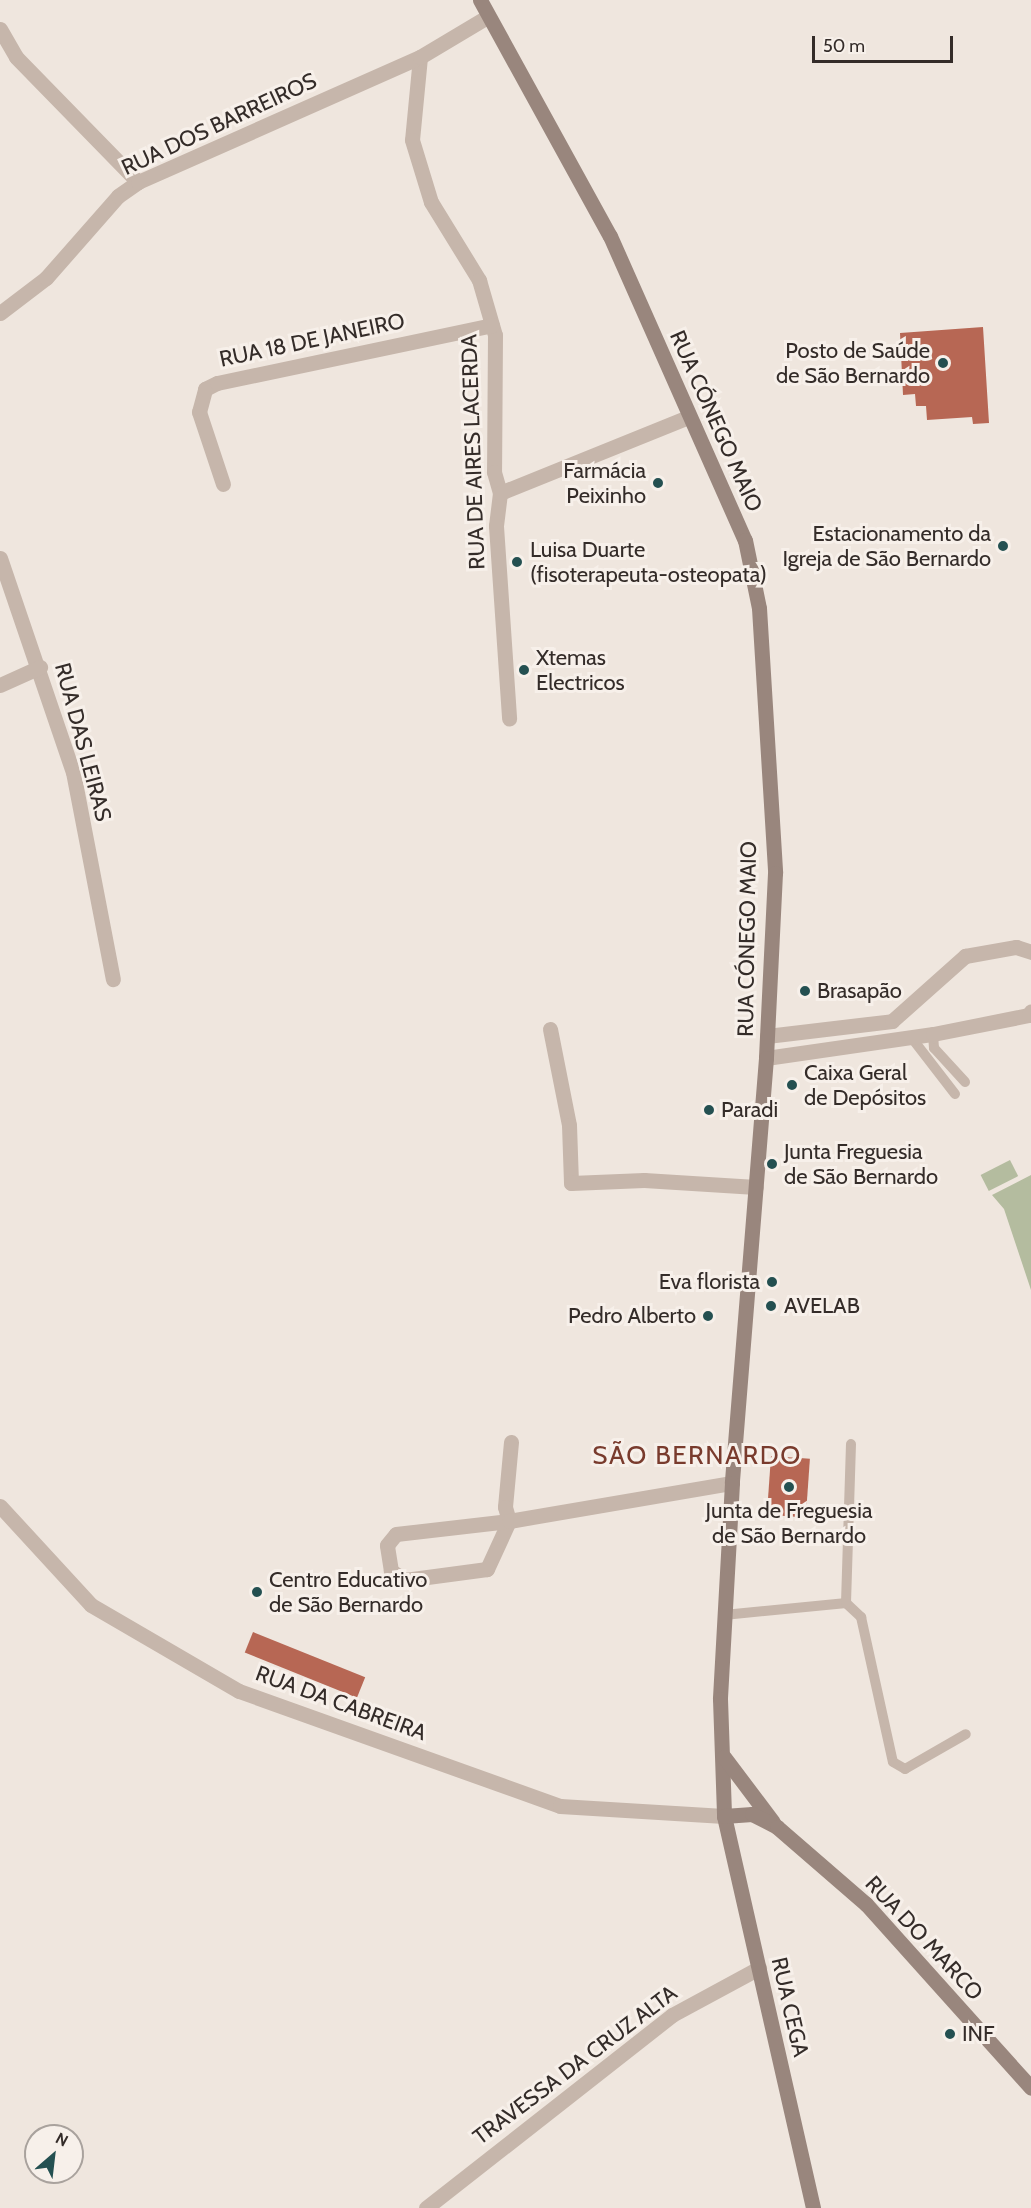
<!DOCTYPE html>
<meta charset="utf-8">
<style>
body{margin:0}
#map{position:relative;width:1031px;height:2208px;overflow:hidden;background:#efe6de;font-family:Cabin,sans-serif}
div>[style]{position:absolute}
.green>*{inset:0;background:#b4bc9f;transform-origin:0 0}
.building>*{inset:0;background:#b76754;transform-origin:0 0}
.service>*{height:10px;margin:-5px;padding:0 5px;transform-origin:5px;border-radius:5px;background:#c6b6ab}
.minor>*{height:15px;margin:-7.5px;padding:0 7.5px;transform-origin:7.5px;border-radius:7.5px;background:#c6b6ab}
.secondary>*{height:15px;margin:-7.5px;padding:0 7.5px;transform-origin:7.5px;border-radius:7.5px;background:#99867d}
.dots>*{width:16px;height:16px;translate:-50% -50%;box-sizing:border-box;border:3px solid #f7f0ea;border-radius:50%}
span{translate:-50% -50%;white-space:nowrap;text-align:center;line-height:1.15;-webkit-text-stroke:6px #f7f0ea;paint-order:stroke}
.street-label{font-size:22px;color:#342c29}
.poi-label{font-size:22px;color:#342c29}
.right{translate:-100% -50%;text-align:right}
.left{translate:0 -50%;text-align:left}
.quarter-label{font-size:26px;color:#793b2d;letter-spacing:1.5px}
.north{position:absolute;left:24px;top:2124px;width:60px;height:60px;box-sizing:border-box;background:#f7f0ea;border:2px solid #a9a29d;border-radius:50%;rotate:28deg;font-size:16px;font-weight:700;line-height:24px;text-align:center;color:#342c29}
.north::after{content:'';display:block;margin:auto;width:21px;height:27px;background:#245051;clip-path:polygon(50% 0,100% 100%,50% 72%,0 100%)}
.scale{position:absolute;left:812px;top:36px;width:141px;height:27px;box-sizing:border-box;border:3px solid #342c29;border-top:0;padding-left:8px;font-size:18px;line-height:21px;white-space:nowrap;color:#342c29;-webkit-text-stroke:4px #f7f0ea;paint-order:stroke}
</style>
<div id="map">
<div class="green">
<i style="left:1010px;top:1160px;width:18px;height:33px;rotate:63deg"></i>
<i style="clip-path:polygon(1031px 1175px,1031px 1290px,1004px 1209px,992px 1195px)"></i>
</div>
<div class="building">
<i style="clip-path:polygon(983px 327px,989px 423px,973px 424px,972px 417px,927px 420px,926px 406px,916px 406px,915px 394px,903px 395px,900px 333px)"></i>
<i style="left:771px;top:1456px;width:39px;height:59px;rotate:4deg"></i>
<i style="left:253px;top:1632px;width:121px;height:22px;rotate:22deg"></i>
</div>
<div class="service">
<i style="left:933px;top:1034px;width:14px;rotate:86deg"></i>
<i style="left:934px;top:1048px;width:46px;rotate:47.6deg"></i>
<i style="left:911px;top:1037px;width:72px;rotate:52.3deg"></i>
<i style="left:846px;top:1603px;width:21px;rotate:43deg"></i>
<i style="left:861px;top:1617px;width:148px;rotate:77.6deg"></i>
<i style="left:893px;top:1762px;width:14px;rotate:30deg"></i>
<i style="left:905px;top:1769px;width:70px;rotate:-29.8deg"></i>
<i style="left:724px;top:1615px;width:123px;rotate:-5.6deg"></i>
<i style="left:846px;top:1603px;width:159px;rotate:-88.2deg"></i>
</div>
<div class="minor">
<i style="left:0;top:29px;width:32px;rotate:60deg"></i>
<i style="left:16px;top:57px;width:175px;rotate:45.7deg"></i>
<i style="left:420px;top:57px;width:83px;rotate:95.5deg"></i>
<i style="left:412px;top:140px;width:65px;rotate:73deg"></i>
<i style="left:431px;top:202px;width:92px;rotate:58.4deg"></i>
<i style="left:479px;top:280px;width:57px;rotate:73.8deg"></i>
<i style="left:495px;top:335px;width:137px;rotate:90.4deg"></i>
<i style="left:494px;top:472px;width:22px;rotate:74deg"></i>
<i style="left:500px;top:493px;width:33px;rotate:97deg"></i>
<i style="left:496px;top:526px;width:193px;rotate:86.1deg"></i>
<i style="left:0;top:313px;width:58px;rotate:-37.3deg"></i>
<i style="left:46px;top:278px;width:109px;rotate:-48.7deg"></i>
<i style="left:118px;top:196px;width:24px;rotate:-35deg"></i>
<i style="left:138px;top:182px;width:308px;rotate:-23.9deg"></i>
<i style="left:420px;top:57px;width:78px;rotate:-30.8deg"></i>
<i style="left:223px;top:484px;width:76px;rotate:-108.4deg"></i>
<i style="left:199px;top:412px;width:24px;rotate:-75deg"></i>
<i style="left:205px;top:389px;width:13px;rotate:-27deg"></i>
<i style="left:217px;top:383px;width:281px;rotate:-11.9deg"></i>
<i style="left:500px;top:493px;width:203px;rotate:-22deg"></i>
<i style="left:0;top:558px;width:226px;rotate:71.2deg"></i>
<i style="left:73px;top:772px;width:211px;rotate:79.1deg"></i>
<i style="left:0;top:685px;width:44px;rotate:-24.2deg"></i>
<i style="left:550px;top:1029px;width:98px;rotate:78.8deg"></i>
<i style="left:569px;top:1125px;width:58px;rotate:88deg"></i>
<i style="left:571px;top:1183px;width:73px;rotate:-2.4deg"></i>
<i style="left:644px;top:1180px;width:112px;rotate:3.6deg"></i>
<i style="left:767px;top:1036px;width:126px;rotate:-6.8deg"></i>
<i style="left:892px;top:1021px;width:98px;rotate:-41.7deg"></i>
<i style="left:965px;top:956px;width:52px;rotate:-10deg"></i>
<i style="left:1016px;top:947px;width:16px;rotate:18deg"></i>
<i style="left:766px;top:1058px;width:169px;rotate:-8.2deg"></i>
<i style="left:933px;top:1034px;width:98px;rotate:-11.2deg"></i>
<i style="left:1029px;top:1015px;width:4px;rotate:-63deg"></i>
<i style="left:511px;top:1442px;width:65px;rotate:95.3deg"></i>
<i style="left:505px;top:1507px;width:15px;rotate:74deg"></i>
<i style="left:509px;top:1521px;width:53px;rotate:114.6deg"></i>
<i style="left:487px;top:1569px;width:83px;rotate:172.4deg"></i>
<i style="left:405px;top:1580px;width:17px;rotate:-147deg"></i>
<i style="left:391px;top:1571px;width:26px;rotate:-99deg"></i>
<i style="left:387px;top:1545px;width:14px;rotate:-51deg"></i>
<i style="left:396px;top:1534px;width:114px;rotate:-6.6deg"></i>
<i style="left:509px;top:1521px;width:226px;rotate:-9.7deg"></i>
<i style="left:0;top:1506px;width:134px;rotate:47.4deg"></i>
<i style="left:91px;top:1605px;width:171px;rotate:30.2deg"></i>
<i style="left:239px;top:1691px;width:341px;rotate:19.7deg"></i>
<i style="left:560px;top:1806px;width:164px;rotate:3.5deg"></i>
<i style="left:426px;top:2208px;width:313px;rotate:-38.1deg"></i>
<i style="left:672px;top:2015px;width:99px;rotate:-28.4deg"></i>
</div>
<div class="secondary">
<i style="left:480px;top:0;width:269px;rotate:61.2deg"></i>
<i style="left:610px;top:236px;width:333px;rotate:66.1deg"></i>
<i style="left:745px;top:540px;width:69px;rotate:78.4deg"></i>
<i style="left:759px;top:608px;width:265px;rotate:86.5deg"></i>
<i style="left:775px;top:873px;width:185px;rotate:92.8deg"></i>
<i style="left:766px;top:1058px;width:426px;rotate:94.6deg"></i>
<i style="left:732px;top:1483px;width:216px;rotate:93.2deg"></i>
<i style="left:720px;top:1699px;width:117px;rotate:88deg"></i>
<i style="left:724px;top:1816px;width:402px;rotate:77.2deg"></i>
<i style="left:724px;top:1757px;width:81px;rotate:53deg"></i>
<i style="left:724px;top:1816px;width:28px;rotate:-4deg"></i>
<i style="left:752px;top:1814px;width:28px;rotate:27deg"></i>
<i style="left:777px;top:1827px;width:118px;rotate:40.9deg"></i>
<i style="left:866px;top:1904px;width:247px;rotate:48.1deg"></i>
</div>
<div class="dots">
<i style="left:943px;top:363px;background:#245051"></i>
<i style="left:658px;top:483px;background:#245051"></i>
<i style="left:1003px;top:546px;background:#245051"></i>
<i style="left:517px;top:562px;background:#245051"></i>
<i style="left:524px;top:670px;background:#245051"></i>
<i style="left:805px;top:991px;background:#245051"></i>
<i style="left:792px;top:1085px;background:#245051"></i>
<i style="left:709px;top:1110px;background:#245051"></i>
<i style="left:772px;top:1164px;background:#245051"></i>
<i style="left:772px;top:1282px;background:#245051"></i>
<i style="left:771px;top:1306px;background:#245051"></i>
<i style="left:708px;top:1316px;background:#245051"></i>
<i style="left:789px;top:1487px;background:#245051"></i>
<i style="left:257px;top:1592px;background:#245051"></i>
<i style="left:950px;top:2034px;background:#245051"></i>
</div>
<div class="street-label">
<span style="left:219px;top:124px;rotate:-25deg">RUA DOS BARREIROS</span>
<span style="left:312px;top:340px;rotate:-12deg">RUA 18 DE JANEIRO</span>
<span style="left:716px;top:421px;rotate:66deg">RUA CÓNEGO MAIO</span>
<span style="left:473px;top:452px;rotate:-92deg">RUA DE AIRES LACERDA</span>
<span style="left:83px;top:742px;rotate:75deg">RUA DAS LEIRAS</span>
<span style="left:747px;top:939px;rotate:-89deg">RUA CÓNEGO MAIO</span>
<span style="left:341px;top:1703px;rotate:20deg">RUA DA CABREIRA</span>
<span style="left:924px;top:1938px;rotate:47deg">RUA DO MARCO</span>
<span style="left:790px;top:2007px;rotate:77deg">RUA CEGA</span>
<span style="left:575px;top:2065px;rotate:-37deg">TRAVESSA DA CRUZ ALTA</span>
</div>
<div class="poi-label">
<span class="right" style="left:930px;top:363px">Posto de Saúde<br>de São Bernardo</span>
<span class="right" style="left:646px;top:483px">Farmácia<br>Peixinho</span>
<span class="right" style="left:991px;top:546px">Estacionamento da<br>Igreja de São Bernardo</span>
<span class="left" style="left:530px;top:562px">Luisa Duarte<br>(fisoterapeuta-osteopata)</span>
<span class="left" style="left:536px;top:670px">Xtemas<br>Electricos</span>
<span class="left" style="left:817px;top:991px">Brasapão</span>
<span class="left" style="left:804px;top:1085px">Caixa Geral<br>de Depósitos</span>
<span class="left" style="left:721px;top:1110px">Paradi</span>
<span class="left" style="left:784px;top:1164px">Junta Freguesia<br>de São Bernardo</span>
<span class="right" style="left:760px;top:1282px">Eva florista</span>
<span class="left" style="left:784px;top:1306px">AVELAB</span>
<span class="right" style="left:696px;top:1316px">Pedro Alberto</span>
<span style="left:789px;top:1523px">Junta de Freguesia<br>de São Bernardo</span>
<span class="left" style="left:269px;top:1592px">Centro Educativo<br>de São Bernardo</span>
<span class="left" style="left:962px;top:2034px">INF</span>
</div>
<div class="quarter-label">
<span style="left:697px;top:1456px">SÃO BERNARDO</span>
</div>
<div class="north">N</div>
<div class="scale">50 m</div>
</div>
